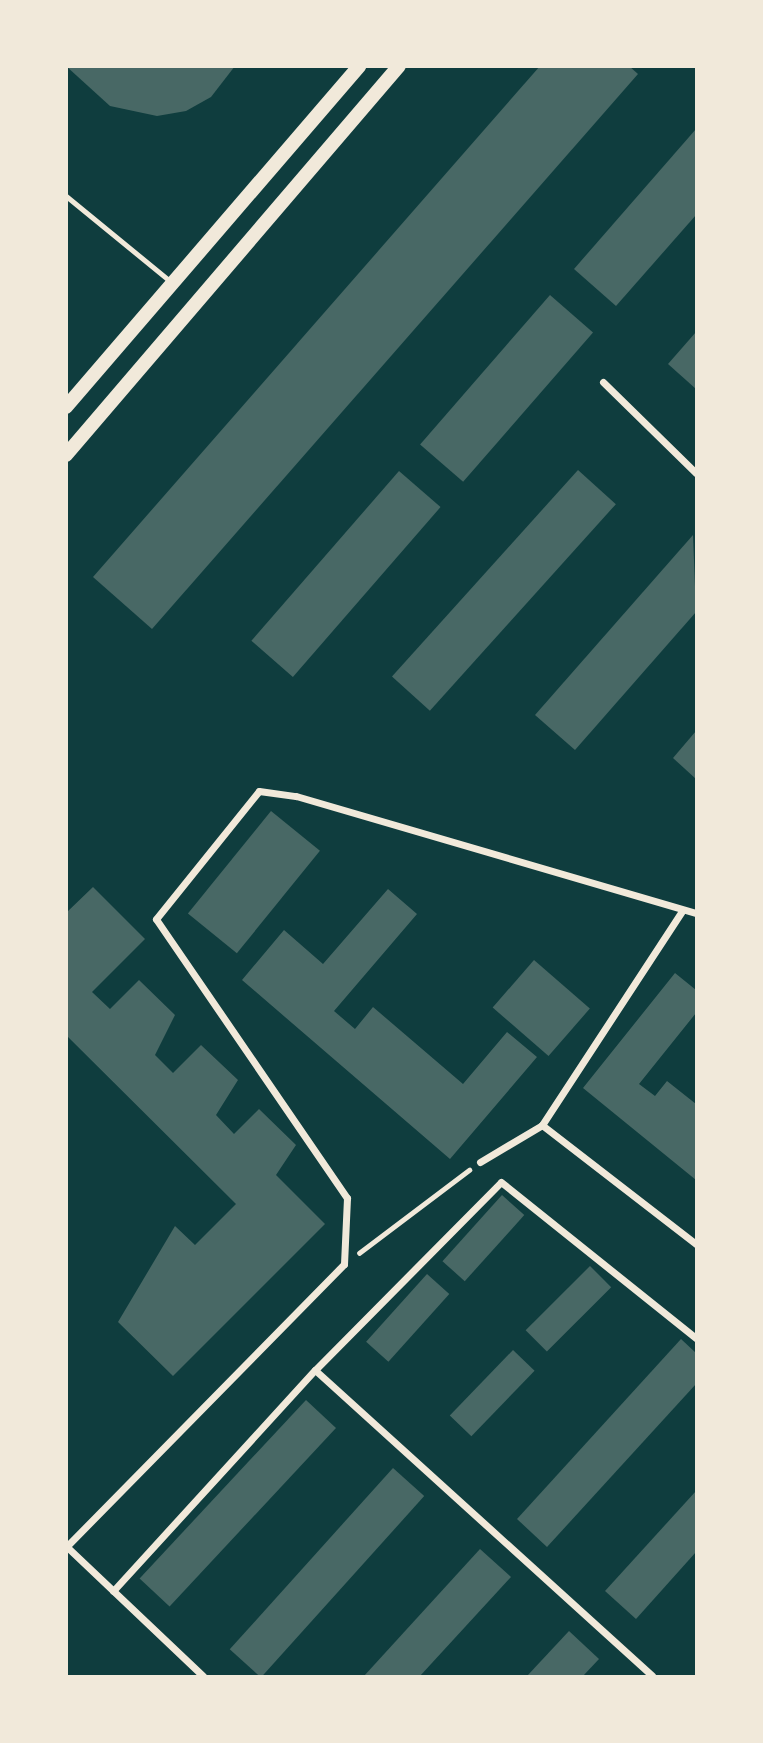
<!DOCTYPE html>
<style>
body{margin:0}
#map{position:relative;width:763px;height:1743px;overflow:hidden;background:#0f3d3e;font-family:"Noto Sans",sans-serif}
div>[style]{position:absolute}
.building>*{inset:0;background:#486865;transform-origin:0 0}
.path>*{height:4.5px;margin:-2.25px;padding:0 2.25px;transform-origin:2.25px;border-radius:2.25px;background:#f1e9da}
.service>*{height:5px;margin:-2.5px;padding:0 2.5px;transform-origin:2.5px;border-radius:2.5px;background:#f1e9da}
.minor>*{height:7px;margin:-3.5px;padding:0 3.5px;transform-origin:3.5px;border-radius:3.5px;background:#f1e9da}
.secondary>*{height:14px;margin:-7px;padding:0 7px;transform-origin:7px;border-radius:7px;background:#f1e9da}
span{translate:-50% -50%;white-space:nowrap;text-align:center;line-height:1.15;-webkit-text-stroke:7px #f1e9da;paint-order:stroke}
.frame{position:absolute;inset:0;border:68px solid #f1e9da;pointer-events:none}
</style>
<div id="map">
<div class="building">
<i style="clip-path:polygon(66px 66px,235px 66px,211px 97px,186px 111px,157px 116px,110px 106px)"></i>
<i style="clip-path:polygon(540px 66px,629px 66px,638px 74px,152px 629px,93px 577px)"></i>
<i style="clip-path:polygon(696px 129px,696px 215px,616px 306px,574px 269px)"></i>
<i style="left:550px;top:295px;width:57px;height:198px;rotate:41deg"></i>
<i style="clip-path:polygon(696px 332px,696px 389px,668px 364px)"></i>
<i style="left:578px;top:470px;width:51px;height:278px;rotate:42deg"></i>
<i style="left:399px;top:471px;width:55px;height:225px;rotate:41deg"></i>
<i style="clip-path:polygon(693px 535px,696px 612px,575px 750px,535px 715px)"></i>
<i style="clip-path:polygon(696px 731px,696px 779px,673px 758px)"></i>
<i style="left:271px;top:811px;width:63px;height:132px;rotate:39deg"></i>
<i style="clip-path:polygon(93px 887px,145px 939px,92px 992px,110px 1009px,139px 980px,175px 1015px,155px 1055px,173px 1073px,201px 1045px,238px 1080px,216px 1115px,234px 1134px,259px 1109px,296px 1145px,276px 1175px,325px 1224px,173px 1376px,118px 1322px,175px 1226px,195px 1245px,236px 1204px,66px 1035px,66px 913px)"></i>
<i style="clip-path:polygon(388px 889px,417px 914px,334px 1011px,355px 1029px,373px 1007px,463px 1084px,507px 1032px,537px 1057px,450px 1159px,242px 980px,284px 930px,323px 964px)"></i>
<i style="left:534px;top:960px;width:74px;height:63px;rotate:41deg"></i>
<i style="clip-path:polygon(675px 973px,696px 990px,696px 1013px,639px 1084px,655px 1096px,667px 1081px,696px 1104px,696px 1180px,583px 1088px)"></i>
<i style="left:502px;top:1195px;width:30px;height:89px;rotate:42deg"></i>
<i style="left:590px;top:1266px;width:30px;height:91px;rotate:45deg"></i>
<i style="left:427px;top:1274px;width:30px;height:91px;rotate:42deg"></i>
<i style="clip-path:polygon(681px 1339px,696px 1353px,696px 1384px,547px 1547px,517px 1519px)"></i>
<i style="left:513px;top:1350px;width:30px;height:91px;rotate:44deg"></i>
<i style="left:306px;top:1400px;width:41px;height:244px;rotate:43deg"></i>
<i style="left:393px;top:1468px;width:42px;height:244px;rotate:42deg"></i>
<i style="clip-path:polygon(696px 1491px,696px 1552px,636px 1619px,605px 1591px)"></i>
<i style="clip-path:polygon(480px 1549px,511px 1577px,420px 1676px,364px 1676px)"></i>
<i style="clip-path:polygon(569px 1631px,599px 1659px,583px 1676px,527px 1676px)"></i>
</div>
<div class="path">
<i style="left:359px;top:1253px;width:138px;rotate:-37deg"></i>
</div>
<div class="service">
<i style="left:66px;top:196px;width:134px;rotate:39.3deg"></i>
</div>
<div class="minor">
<i style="left:603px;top:382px;width:130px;rotate:44.4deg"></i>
<i style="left:542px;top:1125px;width:256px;rotate:-56.8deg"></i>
<i style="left:480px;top:1162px;width:72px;rotate:-30.8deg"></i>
<i style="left:542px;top:1125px;width:195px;rotate:37.7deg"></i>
<i style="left:315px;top:1370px;width:455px;rotate:42.2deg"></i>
<i style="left:66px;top:1546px;width:189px;rotate:43.5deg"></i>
<i style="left:67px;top:1546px;width:395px;rotate:-45.5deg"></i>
<i style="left:344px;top:1264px;width:66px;rotate:-87.4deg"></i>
<i style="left:347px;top:1198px;width:338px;rotate:-124.4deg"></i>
<i style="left:156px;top:919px;width:164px;rotate:-51.2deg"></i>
<i style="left:259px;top:791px;width:37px;rotate:8deg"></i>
<i style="left:296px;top:796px;width:417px;rotate:16.3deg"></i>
<i style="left:113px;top:1591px;width:299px;rotate:-47.6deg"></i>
<i style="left:315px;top:1370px;width:264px;rotate:-45.3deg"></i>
<i style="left:501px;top:1182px;width:250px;rotate:38.7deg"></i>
</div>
<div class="secondary">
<i style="left:66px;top:407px;width:450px;rotate:-49.3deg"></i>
<i style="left:66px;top:455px;width:512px;rotate:-49.44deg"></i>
</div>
<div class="frame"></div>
</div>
